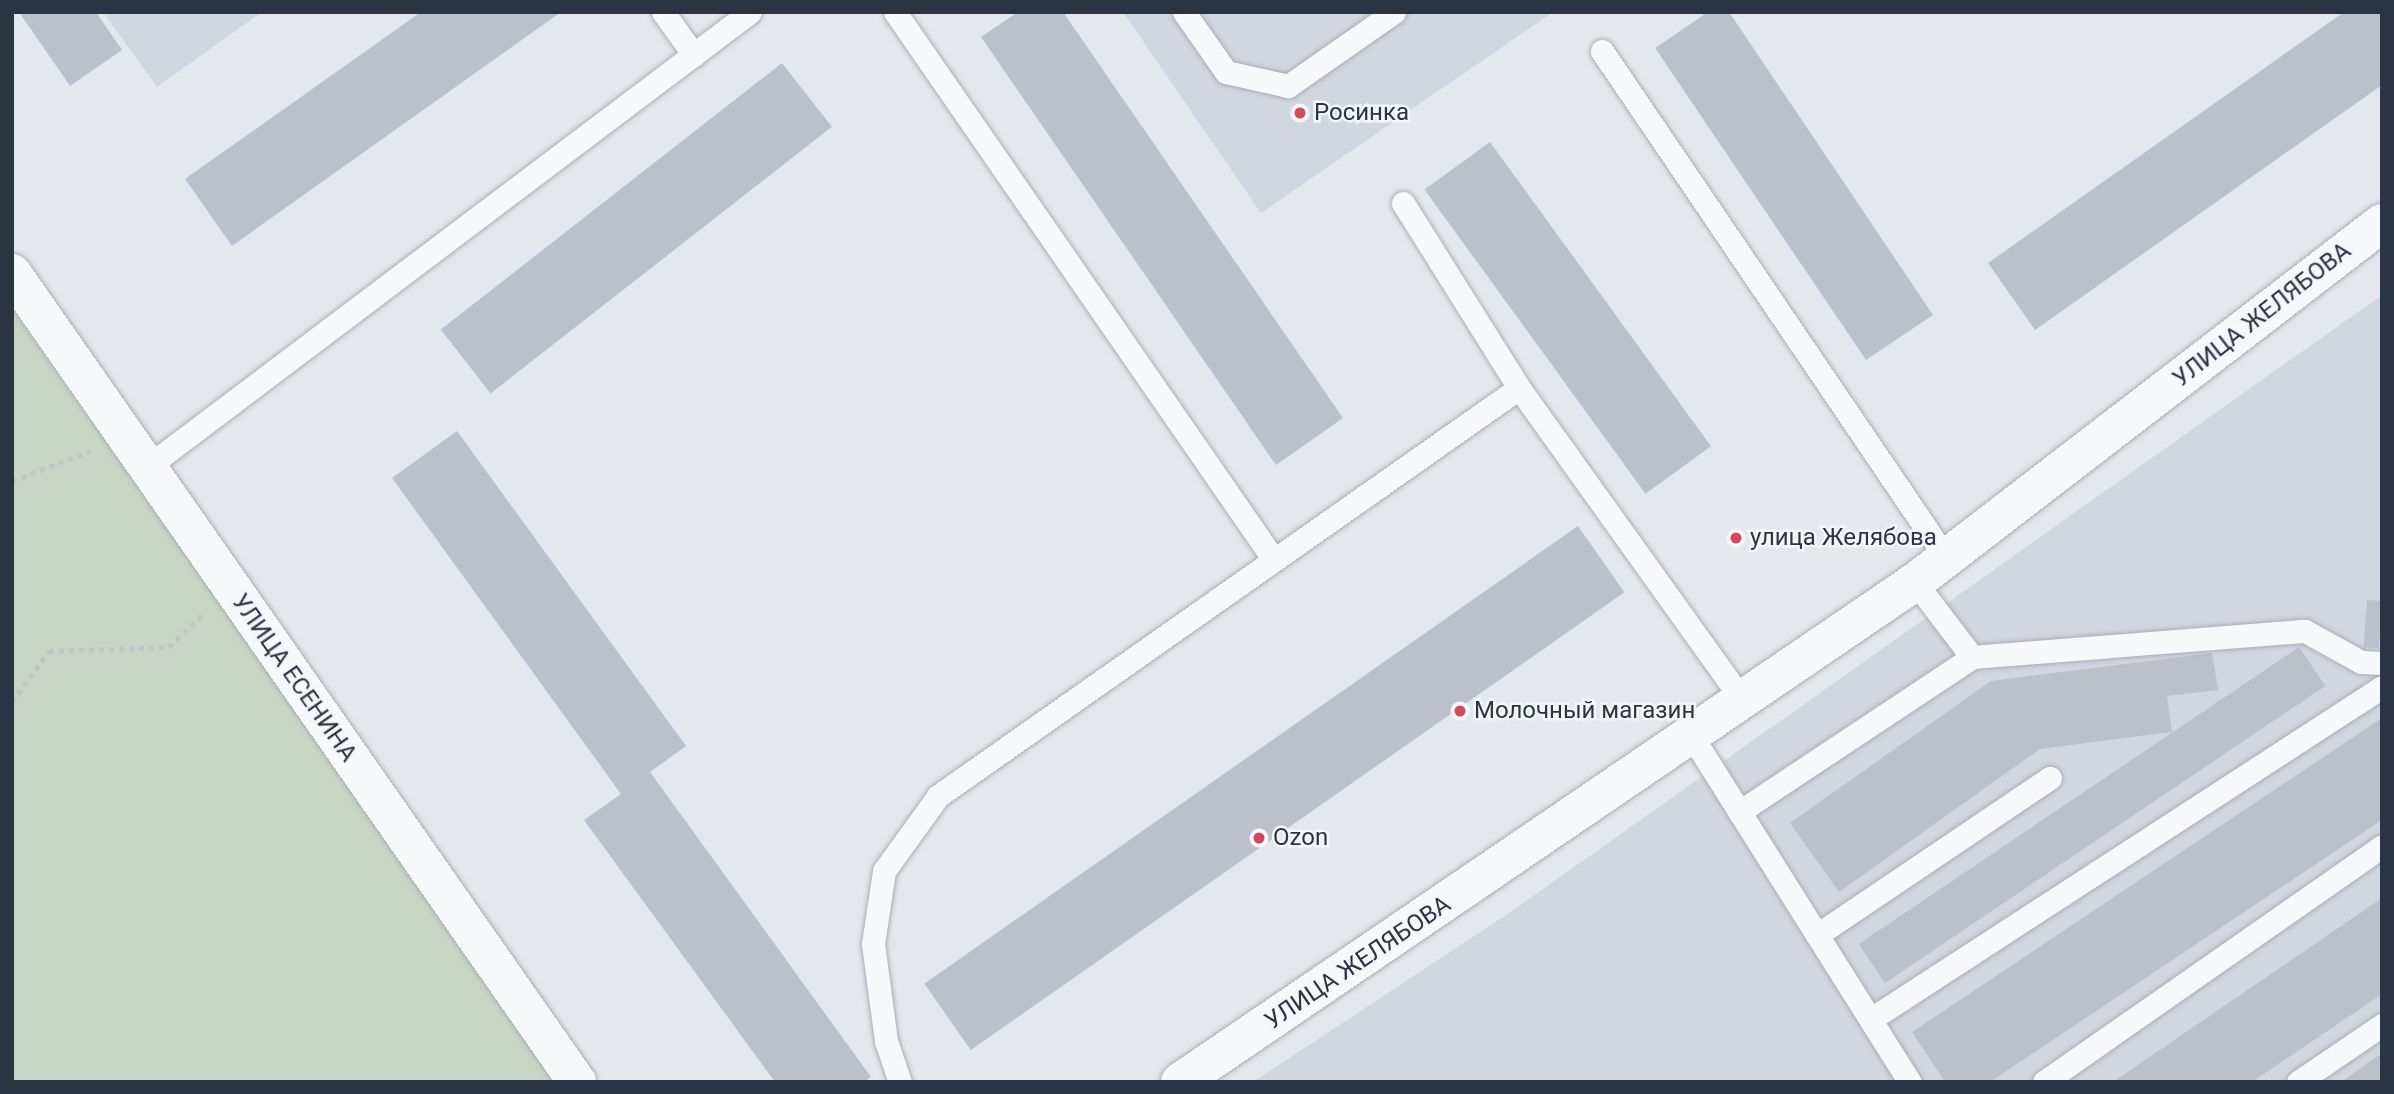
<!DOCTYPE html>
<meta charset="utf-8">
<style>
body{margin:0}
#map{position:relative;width:2394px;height:1094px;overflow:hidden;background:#e4e7ec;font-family:Roboto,sans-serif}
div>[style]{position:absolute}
.built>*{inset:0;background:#d2d6de}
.green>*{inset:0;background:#c9d6c5}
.building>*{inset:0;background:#bbc0ca;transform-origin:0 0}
.path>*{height:4.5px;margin-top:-2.25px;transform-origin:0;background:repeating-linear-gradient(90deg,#c2c5cb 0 5px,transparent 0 10px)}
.roads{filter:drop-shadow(0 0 2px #a9aeb7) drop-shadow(0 0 2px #a9aeb7)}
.service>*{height:23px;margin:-11.5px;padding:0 11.5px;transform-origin:11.5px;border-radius:11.5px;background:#f7f8fa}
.minor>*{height:38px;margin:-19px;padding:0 19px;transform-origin:19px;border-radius:19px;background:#f7f8fa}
.dots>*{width:19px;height:19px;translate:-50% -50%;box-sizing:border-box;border:4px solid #f4f6f9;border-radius:50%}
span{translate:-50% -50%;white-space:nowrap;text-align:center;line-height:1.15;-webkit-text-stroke:5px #f4f6f9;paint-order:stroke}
.poi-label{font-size:24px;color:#2b3445}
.left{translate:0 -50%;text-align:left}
.street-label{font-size:24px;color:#2b3445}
.frame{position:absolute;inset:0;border:14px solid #2b3445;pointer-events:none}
</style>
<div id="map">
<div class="built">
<i style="clip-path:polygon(103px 12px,262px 12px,157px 87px)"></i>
<i style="clip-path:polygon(1123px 12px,1553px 12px,1261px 213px)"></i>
<i style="clip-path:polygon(2382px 295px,2382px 1082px,1253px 1082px,1512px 911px)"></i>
</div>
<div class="green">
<i style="clip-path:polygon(12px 309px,558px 1082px,12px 1082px)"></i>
</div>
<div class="building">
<i style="clip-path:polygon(19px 12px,96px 12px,122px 50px,70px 86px)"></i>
<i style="clip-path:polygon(421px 12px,561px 12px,232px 246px,185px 179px)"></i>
<i style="clip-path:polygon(1018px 12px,1063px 12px,1343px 418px,1276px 465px,981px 37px)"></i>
<i style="clip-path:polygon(1708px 12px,1729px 12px,1933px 315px,1866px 360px,1655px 48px)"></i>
<i style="clip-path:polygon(2344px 12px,2382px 12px,2382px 85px,2035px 330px,1988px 263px)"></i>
<i style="left:782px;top:63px;width:81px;height:433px;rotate:52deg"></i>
<i style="left:1490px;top:142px;width:376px;height:81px;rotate:54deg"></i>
<i style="clip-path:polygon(457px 431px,686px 746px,650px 772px,871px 1077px,864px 1082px,775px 1082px,584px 820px,621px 794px,392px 478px)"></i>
<i style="left:1578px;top:526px;width:81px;height:798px;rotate:55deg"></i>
<i style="left:2367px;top:600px;width:15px;height:47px;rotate:4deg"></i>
<i style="left:2299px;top:647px;width:47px;height:531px;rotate:56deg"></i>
<i style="clip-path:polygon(2212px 653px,2218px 690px,2167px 696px,2172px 732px,2040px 749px,1839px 892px,1790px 823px,1991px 681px)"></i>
<i style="clip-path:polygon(2382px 718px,2382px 820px,1990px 1082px,1945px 1082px,1912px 1032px)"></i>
<i style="clip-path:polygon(2382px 898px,2382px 994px,2252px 1082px,2113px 1082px)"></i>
<i style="clip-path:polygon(2382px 1053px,2382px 1082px,2341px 1082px)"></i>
</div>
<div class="path">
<i style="left:12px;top:481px;width:84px;rotate:-21deg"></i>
<i style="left:12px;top:702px;width:63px;rotate:-54deg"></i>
<i style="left:49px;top:651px;width:120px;rotate:-1.9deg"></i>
<i style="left:169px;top:647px;width:47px;rotate:-44.1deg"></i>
</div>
<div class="roads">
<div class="service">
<i style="left:663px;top:12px;width:53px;rotate:54.2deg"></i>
<i style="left:895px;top:12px;width:666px;rotate:55.33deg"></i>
<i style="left:1184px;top:12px;width:73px;rotate:55deg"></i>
<i style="left:1226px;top:72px;width:64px;rotate:12.7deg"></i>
<i style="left:1288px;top:86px;width:129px;rotate:-34.9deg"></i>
<i style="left:1602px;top:51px;width:613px;rotate:55.84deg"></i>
<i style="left:1403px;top:203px;width:218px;rotate:57.9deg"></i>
<i style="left:1519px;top:388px;width:386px;rotate:54.4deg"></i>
<i style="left:147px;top:467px;width:755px;rotate:-37.04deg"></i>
<i style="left:1915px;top:582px;width:94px;rotate:52.8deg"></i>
<i style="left:1693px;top:738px;width:407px;rotate:57.8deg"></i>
<i style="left:1739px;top:812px;width:280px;rotate:-33.6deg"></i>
<i style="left:1972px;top:657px;width:334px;rotate:-4.5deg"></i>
<i style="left:2305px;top:631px;width:64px;rotate:29deg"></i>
<i style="left:2361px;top:662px;width:21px;rotate:3deg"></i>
<i style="left:1817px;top:935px;width:281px;rotate:-34deg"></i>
<i style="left:1871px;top:1019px;width:609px;rotate:-33.01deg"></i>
<i style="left:900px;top:1082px;width:43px;rotate:-108.9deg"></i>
<i style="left:886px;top:1041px;width:98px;rotate:-97.6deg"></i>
<i style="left:873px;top:944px;width:74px;rotate:-81.4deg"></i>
<i style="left:884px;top:871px;width:92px;rotate:-54.2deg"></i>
<i style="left:938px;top:796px;width:710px;rotate:-35.08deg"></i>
<i style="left:2044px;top:1082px;width:412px;rotate:-34.9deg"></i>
<i style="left:2298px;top:1082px;width:102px;rotate:-34.2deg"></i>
</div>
<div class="minor">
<i style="left:12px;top:273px;width:987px;rotate:55.07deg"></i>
<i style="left:1180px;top:1082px;width:889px;rotate:-34.23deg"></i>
<i style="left:1915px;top:582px;width:589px;rotate:-37.55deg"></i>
</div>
</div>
<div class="dots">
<i style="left:1300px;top:113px;background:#d1495b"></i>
<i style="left:1736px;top:538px;background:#d1495b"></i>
<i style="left:1460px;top:711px;background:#d1495b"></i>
<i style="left:1259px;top:838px;background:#d1495b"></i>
</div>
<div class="poi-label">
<span class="left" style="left:1314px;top:113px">Росинка</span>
<span class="left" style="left:1750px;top:538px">улица Желябова</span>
<span class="left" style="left:1474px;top:711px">Молочный магазин</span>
<span class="left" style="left:1273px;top:838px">Ozon</span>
</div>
<div class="street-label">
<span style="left:2262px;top:315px;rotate:-38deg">УЛИЦА ЖЕЛЯБОВА</span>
<span style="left:294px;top:678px;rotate:55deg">УЛИЦА ЕСЕНИНА</span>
<span style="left:1358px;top:963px;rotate:-34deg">УЛИЦА ЖЕЛЯБОВА</span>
</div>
<div class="frame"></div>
</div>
